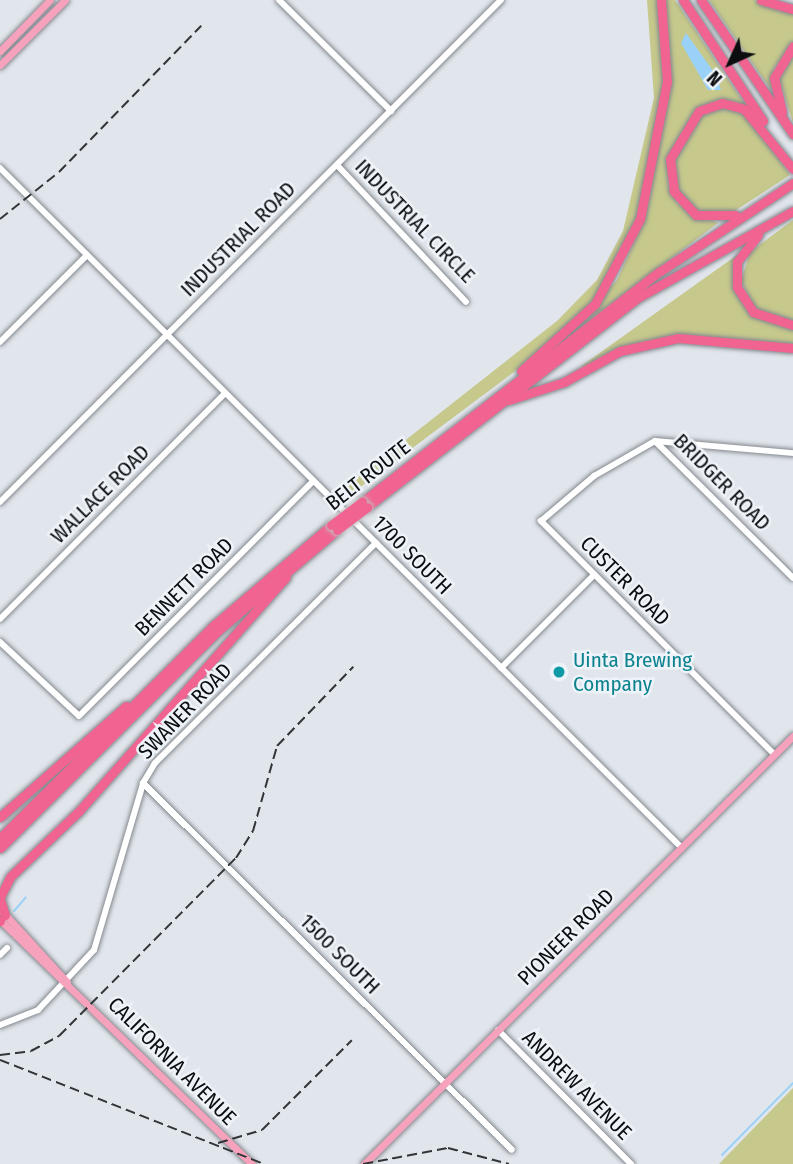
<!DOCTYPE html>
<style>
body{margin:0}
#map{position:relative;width:793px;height:1164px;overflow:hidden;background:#e1e5ec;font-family:"Fira Sans Condensed",sans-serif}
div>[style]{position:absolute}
.green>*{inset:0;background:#c6c98b}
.water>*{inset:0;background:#9ad1f9}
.stream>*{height:2px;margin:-1px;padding:0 1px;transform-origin:1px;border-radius:1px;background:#9ad1f9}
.roads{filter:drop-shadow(0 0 2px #84898e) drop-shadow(0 0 2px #84898e)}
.minor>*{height:6px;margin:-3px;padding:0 3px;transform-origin:3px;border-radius:3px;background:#fff}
.major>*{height:7px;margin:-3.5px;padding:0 3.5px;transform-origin:3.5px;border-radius:3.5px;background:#f7a2bd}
.highway>*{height:9px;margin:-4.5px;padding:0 4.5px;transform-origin:4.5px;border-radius:4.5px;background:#f16491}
.rail>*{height:2px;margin-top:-1px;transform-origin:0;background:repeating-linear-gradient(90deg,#323538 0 10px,transparent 0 15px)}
.bridges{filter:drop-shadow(0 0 2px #c0c0c1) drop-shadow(0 0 2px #c0c0c1)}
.highway-bridge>*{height:9px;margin:-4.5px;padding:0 4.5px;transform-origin:4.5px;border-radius:4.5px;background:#f16491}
.dots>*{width:19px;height:19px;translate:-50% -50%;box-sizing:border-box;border:4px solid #eef3f9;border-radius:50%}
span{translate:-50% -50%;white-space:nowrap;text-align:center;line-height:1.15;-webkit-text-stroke:5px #eef3f9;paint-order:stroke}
.street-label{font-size:21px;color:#0b0d0f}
.culture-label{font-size:21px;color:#0d838f}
.left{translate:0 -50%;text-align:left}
.north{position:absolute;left:695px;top:28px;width:70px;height:70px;-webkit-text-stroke:5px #eef3f9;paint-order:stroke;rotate:225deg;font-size:19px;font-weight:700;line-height:28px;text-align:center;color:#0b0d0f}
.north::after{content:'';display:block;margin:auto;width:24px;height:32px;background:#0b0d0f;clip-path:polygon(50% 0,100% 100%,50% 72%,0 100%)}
</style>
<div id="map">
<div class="green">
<i style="clip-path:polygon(647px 0,657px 0,666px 82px,639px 215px,600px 296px,522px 366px,343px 500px,337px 494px,557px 321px,597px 280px,623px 231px,654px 98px)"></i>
<i style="clip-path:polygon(664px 0,675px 0,748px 109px,697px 109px,668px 159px,668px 184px,677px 203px,718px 223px,563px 340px,617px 280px,642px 225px,671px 78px)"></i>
<i style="clip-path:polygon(709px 0,754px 0,793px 11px,793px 44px,774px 68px,771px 90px)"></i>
<i style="clip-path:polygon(793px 52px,793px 123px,778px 75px)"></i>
<i style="clip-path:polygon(723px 107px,749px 116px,790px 175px,733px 212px,697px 212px,678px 196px,672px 164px,699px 114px)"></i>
<i style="clip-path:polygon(793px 220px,793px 324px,757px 312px,741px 281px,750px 252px)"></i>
<i style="clip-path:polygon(737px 255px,735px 275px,757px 318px,793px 329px,793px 347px,731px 339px,651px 342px,580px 367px)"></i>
<i style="clip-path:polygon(793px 1088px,793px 1164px,719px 1164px)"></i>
</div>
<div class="water">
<i style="clip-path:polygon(686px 33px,716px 75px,721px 90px,708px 90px,681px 43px)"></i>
</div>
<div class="stream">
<i style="left:14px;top:911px;width:18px;rotate:-49deg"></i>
<i style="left:722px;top:1155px;width:101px;rotate:-45.4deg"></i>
</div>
<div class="roads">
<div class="minor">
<i style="left:279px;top:0;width:158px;rotate:44.7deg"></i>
<i style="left:337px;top:165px;width:188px;rotate:46.7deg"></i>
<i style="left:0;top:168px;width:962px;rotate:44.92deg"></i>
<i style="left:0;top:342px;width:123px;rotate:-45deg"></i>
<i style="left:655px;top:441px;width:194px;rotate:44.8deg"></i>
<i style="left:0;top:502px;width:709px;rotate:-45.06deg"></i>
<i style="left:0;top:619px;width:319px;rotate:-45.1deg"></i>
<i style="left:0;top:642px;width:108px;rotate:43.1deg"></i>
<i style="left:79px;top:716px;width:332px;rotate:-45.1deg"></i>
<i style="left:501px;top:668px;width:132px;rotate:-45deg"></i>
<i style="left:774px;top:754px;width:330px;rotate:-135deg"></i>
<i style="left:541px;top:521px;width:70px;rotate:-40.3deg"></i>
<i style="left:594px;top:476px;width:70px;rotate:-29.8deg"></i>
<i style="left:655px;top:441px;width:139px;rotate:5deg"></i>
<i style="left:143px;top:783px;width:520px;rotate:44.84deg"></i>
<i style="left:0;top:955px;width:10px;rotate:-45deg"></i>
<i style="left:0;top:1025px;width:41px;rotate:-21.5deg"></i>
<i style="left:38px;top:1010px;width:82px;rotate:-47deg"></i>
<i style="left:94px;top:950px;width:174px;rotate:-73.6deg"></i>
<i style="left:143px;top:783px;width:23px;rotate:-59deg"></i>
<i style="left:155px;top:763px;width:312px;rotate:-44.9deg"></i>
<i style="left:498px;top:1030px;width:189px;rotate:45.2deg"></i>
</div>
<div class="major">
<i style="left:0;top:51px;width:71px;rotate:-45.6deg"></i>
<i style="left:0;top:65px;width:92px;rotate:-45deg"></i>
<i style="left:2px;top:911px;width:96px;rotate:47.5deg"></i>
<i style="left:0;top:920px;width:351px;rotate:44.1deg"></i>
<i style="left:364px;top:1164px;width:606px;rotate:-44.93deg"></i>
</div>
<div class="highway">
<i style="left:683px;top:0;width:145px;rotate:56.5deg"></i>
<i style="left:701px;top:0;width:163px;rotate:55.5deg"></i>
<i style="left:761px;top:0;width:33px;rotate:16deg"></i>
<i style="left:782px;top:112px;width:35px;rotate:-103deg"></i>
<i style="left:774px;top:78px;width:37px;rotate:-59deg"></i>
<i style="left:735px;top:215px;width:39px;rotate:180deg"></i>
<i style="left:696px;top:215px;width:33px;rotate:-133deg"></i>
<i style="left:674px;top:191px;width:32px;rotate:-97deg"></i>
<i style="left:670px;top:159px;width:56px;rotate:-58.9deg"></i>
<i style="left:699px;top:111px;width:24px;rotate:-19deg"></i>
<i style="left:722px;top:103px;width:23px;rotate:15deg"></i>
<i style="left:744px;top:109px;width:77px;rotate:50.8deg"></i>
<i style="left:758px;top:235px;width:34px;rotate:128deg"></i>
<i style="left:737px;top:262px;width:25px;rotate:90deg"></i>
<i style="left:737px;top:287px;width:30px;rotate:57deg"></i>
<i style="left:753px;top:312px;width:42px;rotate:18deg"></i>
<i style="left:521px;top:371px;width:100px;rotate:-42.2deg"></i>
<i style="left:595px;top:304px;width:96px;rotate:-62.1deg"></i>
<i style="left:640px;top:219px;width:140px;rotate:-78.9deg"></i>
<i style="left:667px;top:82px;width:82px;rotate:-94.2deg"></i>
<i style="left:509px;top:400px;width:58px;rotate:-18.1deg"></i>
<i style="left:564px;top:382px;width:64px;rotate:-29deg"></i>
<i style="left:620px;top:351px;width:59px;rotate:-12.6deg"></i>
<i style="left:678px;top:338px;width:115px;rotate:5deg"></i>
<i style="left:362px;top:502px;width:376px;rotate:-37.8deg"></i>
<i style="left:659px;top:272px;width:161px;rotate:-33.6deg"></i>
<i style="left:367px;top:507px;width:344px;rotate:-37.7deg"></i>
<i style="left:639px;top:297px;width:176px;rotate:-29.2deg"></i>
<i style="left:0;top:817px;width:168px;rotate:-41.4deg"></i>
<i style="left:0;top:838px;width:302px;rotate:-44.9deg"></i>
<i style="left:214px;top:625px;width:154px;rotate:-40.5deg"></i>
<i style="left:0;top:848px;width:309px;rotate:-44.9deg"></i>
<i style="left:219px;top:630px;width:155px;rotate:-40.3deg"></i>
<i style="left:0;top:897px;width:22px;rotate:-63deg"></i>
<i style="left:10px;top:877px;width:95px;rotate:-43.7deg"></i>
<i style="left:79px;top:811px;width:312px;rotate:-48.5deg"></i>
<i style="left:0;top:899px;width:17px;rotate:73deg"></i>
<i style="left:0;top:920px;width:1px;rotate:90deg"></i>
</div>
</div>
<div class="rail">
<i style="left:0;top:219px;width:75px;rotate:-38.5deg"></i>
<i style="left:59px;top:172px;width:204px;rotate:-45.8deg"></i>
<i style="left:0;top:1055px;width:31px;rotate:-7deg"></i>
<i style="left:31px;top:1051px;width:32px;rotate:-28deg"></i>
<i style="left:59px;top:1036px;width:251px;rotate:-45.2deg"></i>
<i style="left:236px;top:858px;width:32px;rotate:-58deg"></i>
<i style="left:253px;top:831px;width:88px;rotate:-74.2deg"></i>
<i style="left:277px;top:746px;width:110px;rotate:-46.1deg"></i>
<i style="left:0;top:1060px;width:284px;rotate:21.5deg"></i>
<i style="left:218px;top:1143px;width:46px;rotate:-16.5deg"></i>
<i style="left:262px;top:1130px;width:127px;rotate:-45deg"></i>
<i style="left:363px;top:1164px;width:86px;rotate:-10.7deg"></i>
<i style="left:448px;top:1148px;width:63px;rotate:14.7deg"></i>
</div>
<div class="bridges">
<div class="highway-bridge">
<i style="left:331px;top:525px;width:39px;rotate:-37deg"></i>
<i style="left:337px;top:530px;width:38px;rotate:-37deg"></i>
</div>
</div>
<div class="dots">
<i style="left:559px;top:672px;background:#0f9aa8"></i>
</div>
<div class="street-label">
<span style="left:415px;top:221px;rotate:46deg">INDUSTRIAL CIRCLE</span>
<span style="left:238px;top:239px;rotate:-45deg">INDUSTRIAL ROAD</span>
<span style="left:368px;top:475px;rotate:-38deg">BELT ROUTE</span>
<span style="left:722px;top:482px;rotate:45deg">BRIDGER ROAD</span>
<span style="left:100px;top:494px;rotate:-45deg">WALLACE ROAD</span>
<span style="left:412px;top:555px;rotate:45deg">1700 SOUTH</span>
<span style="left:625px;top:581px;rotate:45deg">CUSTER ROAD</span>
<span style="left:184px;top:587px;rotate:-45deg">BENNETT ROAD</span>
<span style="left:185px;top:711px;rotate:-46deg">SWANER ROAD</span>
<span style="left:566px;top:937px;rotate:-45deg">PIONEER ROAD</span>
<span style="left:340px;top:954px;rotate:45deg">1500 SOUTH</span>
<span style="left:172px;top:1061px;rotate:45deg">CALIFORNIA AVENUE</span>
<span style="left:577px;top:1085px;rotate:45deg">ANDREW AVENUE</span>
</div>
<div class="culture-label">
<span class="left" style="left:573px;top:672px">Uinta Brewing<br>Company</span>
</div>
<div class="north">N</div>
</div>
